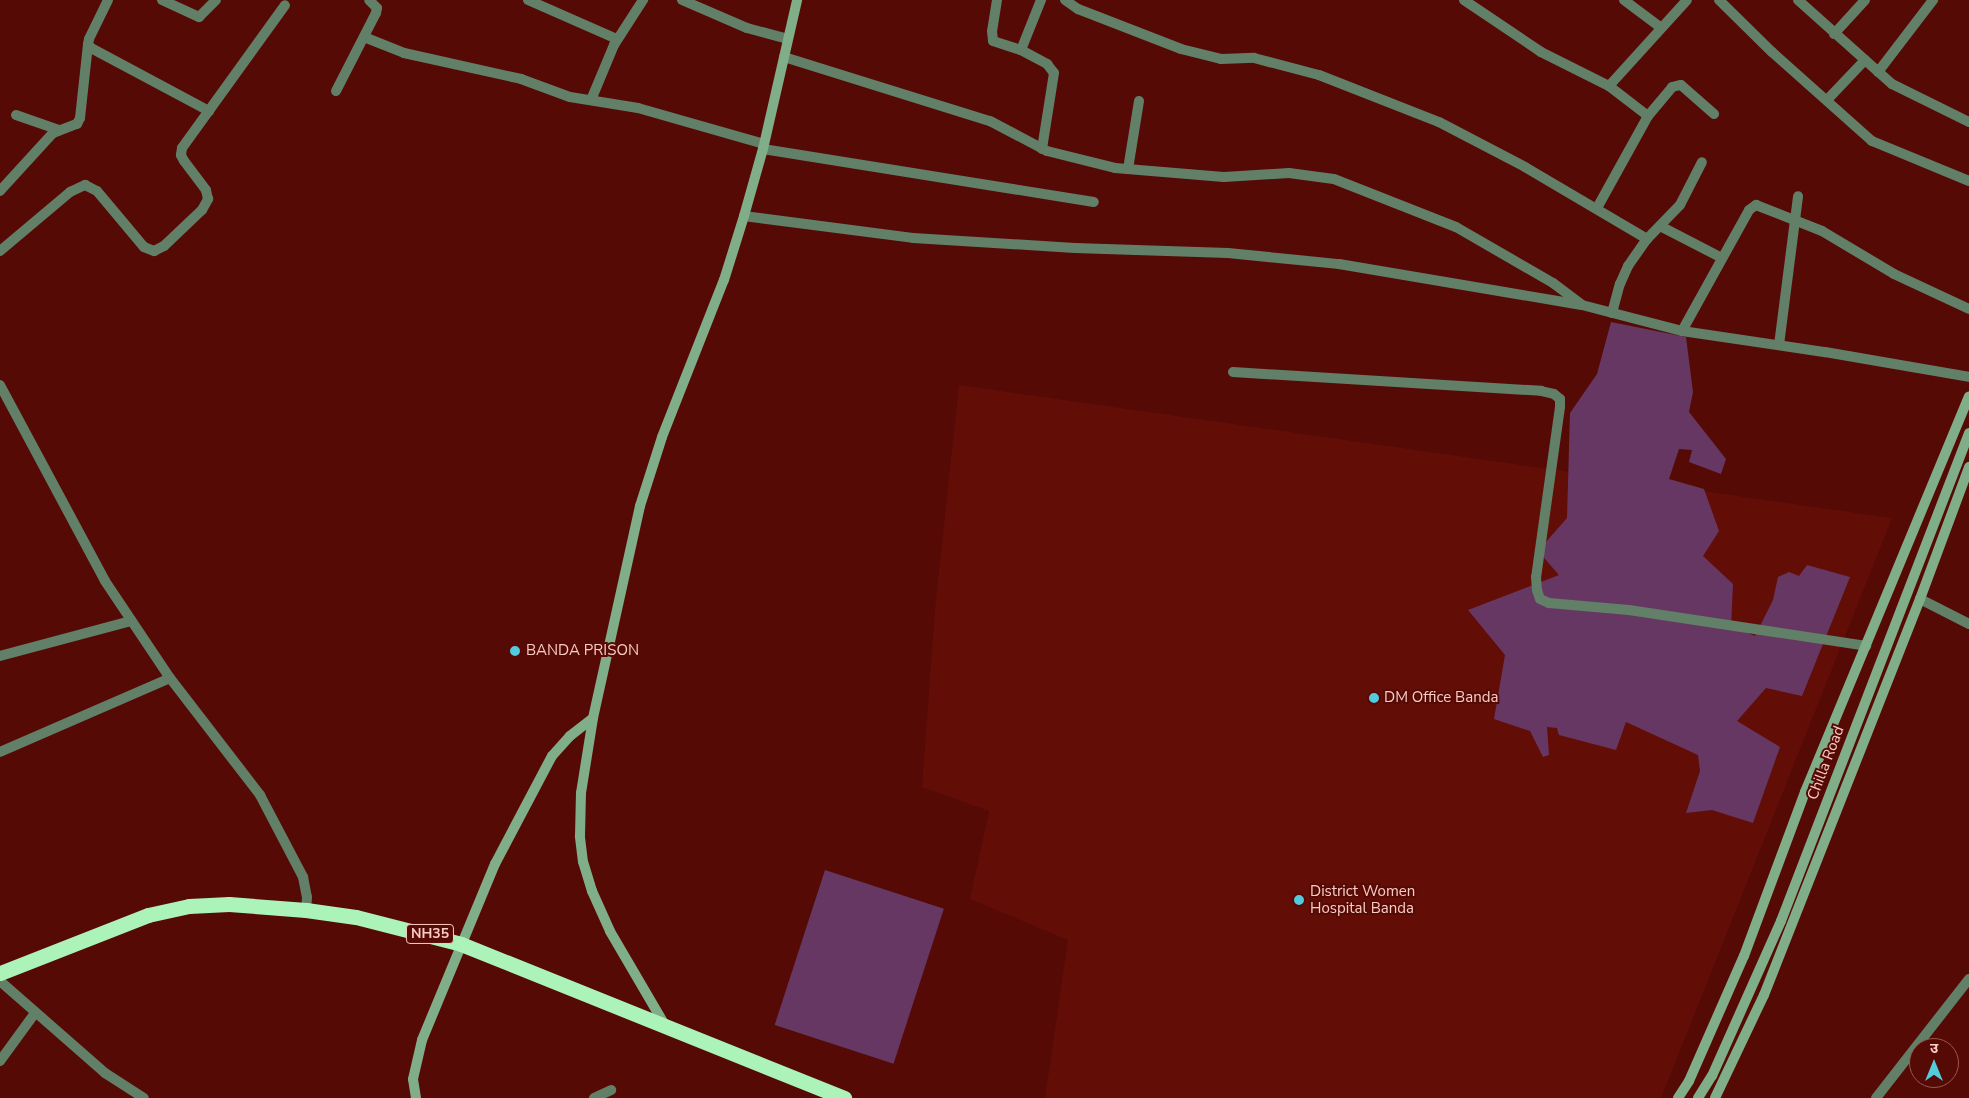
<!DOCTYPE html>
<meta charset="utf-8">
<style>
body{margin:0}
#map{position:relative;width:1969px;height:1098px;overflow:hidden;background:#550a05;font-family:"Nunito Sans","Noto Sans Devanagari",sans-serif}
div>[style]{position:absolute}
.built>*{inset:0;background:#620e07}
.green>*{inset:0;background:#663763;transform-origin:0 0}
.street>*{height:10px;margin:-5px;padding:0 5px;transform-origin:5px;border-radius:5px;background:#627f67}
.secondary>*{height:10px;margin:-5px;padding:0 5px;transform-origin:5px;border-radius:5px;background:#80ae88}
.highway>*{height:15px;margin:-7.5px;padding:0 7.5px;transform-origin:7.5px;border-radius:7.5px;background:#abf3b8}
.dots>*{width:14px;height:14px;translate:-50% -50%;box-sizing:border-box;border:2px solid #550a05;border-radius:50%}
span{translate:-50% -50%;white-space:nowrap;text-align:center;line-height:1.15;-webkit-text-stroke:4px #550a05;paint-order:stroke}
.shield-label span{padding:1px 4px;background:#550a05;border:1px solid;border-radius:4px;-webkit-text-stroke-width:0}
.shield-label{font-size:14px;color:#faccc4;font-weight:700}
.poi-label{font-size:15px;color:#faccc4}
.left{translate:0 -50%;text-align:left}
.street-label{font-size:15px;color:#faccc4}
.north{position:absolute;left:1909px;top:1038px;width:50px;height:50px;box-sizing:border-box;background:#550a05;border:1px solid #975851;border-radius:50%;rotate:0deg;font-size:14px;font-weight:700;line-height:20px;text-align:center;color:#faccc4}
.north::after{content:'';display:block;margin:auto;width:18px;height:22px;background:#54cadd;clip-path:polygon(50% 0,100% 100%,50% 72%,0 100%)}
</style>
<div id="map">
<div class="built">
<i style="clip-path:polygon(959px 385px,1892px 518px,1661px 1098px,1045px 1098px,1068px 940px,970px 899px,989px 811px,922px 787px,935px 609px)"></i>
</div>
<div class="green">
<i style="clip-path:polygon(1611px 322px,1686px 337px,1693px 392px,1689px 412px,1726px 459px,1721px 474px,1689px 462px,1692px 450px,1679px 449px,1669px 479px,1704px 489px,1719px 531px,1703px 556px,1733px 584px,1731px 626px,1755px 636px,1773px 600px,1778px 577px,1789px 572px,1799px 576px,1807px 565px,1850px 577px,1802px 696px,1766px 688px,1737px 721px,1780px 747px,1753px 823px,1712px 810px,1686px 813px,1700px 771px,1698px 755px,1626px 722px,1616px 750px,1559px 735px,1557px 728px,1547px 727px,1549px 755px,1543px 757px,1530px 731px,1494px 719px,1505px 655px,1468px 610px,1559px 575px,1538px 551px,1567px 518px,1570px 413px,1597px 374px)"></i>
<i style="left:825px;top:870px;width:125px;height:163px;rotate:18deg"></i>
</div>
<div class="street">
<i style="left:108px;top:0;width:43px;rotate:116deg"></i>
<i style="left:89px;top:39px;width:5px;rotate:101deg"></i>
<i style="left:88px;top:44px;width:5px;rotate:53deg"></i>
<i style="left:91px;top:48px;width:134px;rotate:28.1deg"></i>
<i style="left:162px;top:0;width:41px;rotate:24.7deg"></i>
<i style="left:199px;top:17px;width:24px;rotate:-45deg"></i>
<i style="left:528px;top:0;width:97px;rotate:23.7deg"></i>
<i style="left:682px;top:0;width:71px;rotate:23.3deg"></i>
<i style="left:747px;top:28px;width:42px;rotate:15deg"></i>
<i style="left:997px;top:0;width:31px;rotate:99deg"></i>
<i style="left:992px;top:31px;width:10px;rotate:84deg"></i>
<i style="left:993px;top:41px;width:29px;rotate:18deg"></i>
<i style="left:1021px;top:50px;width:30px;rotate:28deg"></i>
<i style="left:1047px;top:64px;width:11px;rotate:52deg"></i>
<i style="left:1054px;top:73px;width:77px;rotate:99deg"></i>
<i style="left:1065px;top:0;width:16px;rotate:35deg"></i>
<i style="left:1078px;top:9px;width:110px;rotate:21.2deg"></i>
<i style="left:1181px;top:49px;width:41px;rotate:14deg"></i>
<i style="left:1221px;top:59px;width:33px;rotate:-2deg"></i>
<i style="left:1254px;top:58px;width:67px;rotate:14.7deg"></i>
<i style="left:1319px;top:75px;width:129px;rotate:21.4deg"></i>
<i style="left:1439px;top:122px;width:97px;rotate:27.6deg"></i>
<i style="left:1525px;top:167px;width:142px;rotate:30.5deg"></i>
<i style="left:1464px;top:0;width:93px;rotate:34deg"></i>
<i style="left:1541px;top:52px;width:76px;rotate:26.6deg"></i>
<i style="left:1609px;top:86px;width:49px;rotate:37.6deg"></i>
<i style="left:1624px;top:0;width:45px;rotate:36.9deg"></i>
<i style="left:1719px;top:0;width:74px;rotate:44.5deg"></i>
<i style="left:1772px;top:52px;width:134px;rotate:41.7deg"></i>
<i style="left:1872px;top:141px;width:105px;rotate:22.4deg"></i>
<i style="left:1798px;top:0;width:126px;rotate:41.8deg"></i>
<i style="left:1892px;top:84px;width:86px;rotate:26.3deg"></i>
<i style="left:1834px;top:34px;width:46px;rotate:-47.6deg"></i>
<i style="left:364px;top:37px;width:43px;rotate:21.8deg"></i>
<i style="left:404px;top:53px;width:120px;rotate:12.5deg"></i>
<i style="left:521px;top:79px;width:52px;rotate:20.2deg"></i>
<i style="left:570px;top:97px;width:69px;rotate:9.2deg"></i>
<i style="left:638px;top:108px;width:131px;rotate:15.9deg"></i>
<i style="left:1021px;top:50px;width:54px;rotate:-68.2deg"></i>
<i style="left:784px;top:57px;width:216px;rotate:17.3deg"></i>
<i style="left:990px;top:121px;width:64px;rotate:27.8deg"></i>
<i style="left:1047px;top:151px;width:70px;rotate:14deg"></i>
<i style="left:1115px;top:168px;width:109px;rotate:4.7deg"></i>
<i style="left:1224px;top:177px;width:65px;rotate:-3.5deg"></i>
<i style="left:1289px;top:173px;width:45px;rotate:7.6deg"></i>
<i style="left:1334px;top:179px;width:131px;rotate:21.5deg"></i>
<i style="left:1456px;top:227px;width:112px;rotate:30deg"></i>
<i style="left:1553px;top:283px;width:35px;rotate:37deg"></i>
<i style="left:1878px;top:72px;width:91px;rotate:-52.6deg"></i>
<i style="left:1609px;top:86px;width:116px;rotate:-47.8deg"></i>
<i style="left:336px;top:91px;width:88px;rotate:-62.9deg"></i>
<i style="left:376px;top:13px;width:5px;rotate:-79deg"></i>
<i style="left:377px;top:8px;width:11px;rotate:-135deg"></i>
<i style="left:591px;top:100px;width:60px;rotate:-67.3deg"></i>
<i style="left:614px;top:45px;width:54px;rotate:-57.2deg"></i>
<i style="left:1827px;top:100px;width:55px;rotate:-46.5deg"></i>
<i style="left:16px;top:115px;width:46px;rotate:19.2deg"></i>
<i style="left:763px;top:149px;width:335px;rotate:9.1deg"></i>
<i style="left:1128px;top:169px;width:69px;rotate:-80.8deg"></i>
<i style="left:0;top:191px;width:79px;rotate:-47.6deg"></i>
<i style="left:53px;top:133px;width:26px;rotate:-21deg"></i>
<i style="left:77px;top:124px;width:7px;rotate:-63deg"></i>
<i style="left:80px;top:118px;width:74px;rotate:-83.8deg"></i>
<i style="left:1597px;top:208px;width:105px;rotate:-61deg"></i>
<i style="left:1648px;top:116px;width:38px;rotate:-50deg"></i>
<i style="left:1672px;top:87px;width:9px;rotate:-13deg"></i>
<i style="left:1681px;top:85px;width:44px;rotate:41.3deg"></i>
<i style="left:744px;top:216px;width:170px;rotate:7.4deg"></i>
<i style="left:913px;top:238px;width:162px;rotate:3.5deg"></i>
<i style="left:1075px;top:248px;width:153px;rotate:1.9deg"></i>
<i style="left:1228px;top:253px;width:112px;rotate:5.7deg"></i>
<i style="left:1339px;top:264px;width:246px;rotate:9.6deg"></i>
<i style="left:1582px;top:305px;width:103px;rotate:14.6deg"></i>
<i style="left:1682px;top:331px;width:138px;rotate:-61deg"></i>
<i style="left:1749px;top:210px;width:9px;rotate:-36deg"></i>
<i style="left:1756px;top:205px;width:71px;rotate:21.5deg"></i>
<i style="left:1822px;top:231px;width:84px;rotate:30.8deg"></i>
<i style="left:1894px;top:274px;width:83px;rotate:25deg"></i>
<i style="left:1660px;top:226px;width:70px;rotate:27.3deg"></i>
<i style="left:0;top:251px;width:92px;rotate:-40.1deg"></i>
<i style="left:70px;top:192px;width:17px;rotate:-25deg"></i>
<i style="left:85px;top:185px;width:13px;rotate:27deg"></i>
<i style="left:97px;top:191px;width:73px;rotate:50deg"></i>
<i style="left:144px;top:247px;width:11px;rotate:22deg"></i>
<i style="left:154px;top:251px;width:11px;rotate:-27deg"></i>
<i style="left:164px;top:246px;width:52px;rotate:-43.5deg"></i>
<i style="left:202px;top:210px;width:13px;rotate:-61deg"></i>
<i style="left:208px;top:199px;width:9px;rotate:-103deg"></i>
<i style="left:206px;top:190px;width:36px;rotate:-127deg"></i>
<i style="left:184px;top:161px;width:7px;rotate:-117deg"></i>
<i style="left:181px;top:155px;width:7px;rotate:-82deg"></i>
<i style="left:182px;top:148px;width:176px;rotate:-54.2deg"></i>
<i style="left:1612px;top:313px;width:30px;rotate:-75deg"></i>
<i style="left:1620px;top:284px;width:20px;rotate:-66deg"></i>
<i style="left:1628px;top:266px;width:33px;rotate:-55deg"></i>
<i style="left:1647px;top:239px;width:47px;rotate:-45.9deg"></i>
<i style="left:1680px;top:205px;width:48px;rotate:-62.9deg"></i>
<i style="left:1682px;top:331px;width:145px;rotate:8.4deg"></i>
<i style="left:1825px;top:352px;width:146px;rotate:9.8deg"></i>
<i style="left:1779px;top:345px;width:150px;rotate:-82.7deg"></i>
<i style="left:1233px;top:372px;width:309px;rotate:3.5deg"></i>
<i style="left:1541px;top:391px;width:13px;rotate:13deg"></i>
<i style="left:1554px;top:394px;width:8px;rotate:40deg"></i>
<i style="left:1560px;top:399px;width:8px;rotate:90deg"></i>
<i style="left:1560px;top:407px;width:172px;rotate:98deg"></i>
<i style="left:1536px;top:577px;width:13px;rotate:86deg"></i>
<i style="left:1537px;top:590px;width:9px;rotate:72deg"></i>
<i style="left:1540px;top:599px;width:10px;rotate:24deg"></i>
<i style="left:1549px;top:603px;width:80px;rotate:5deg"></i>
<i style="left:1629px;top:610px;width:240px;rotate:8.6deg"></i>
<i style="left:0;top:385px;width:222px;rotate:61.8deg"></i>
<i style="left:105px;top:581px;width:117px;rotate:56.2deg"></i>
<i style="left:170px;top:678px;width:148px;rotate:52.4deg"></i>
<i style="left:260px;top:795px;width:93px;rotate:62.3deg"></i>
<i style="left:303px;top:877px;width:20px;rotate:79deg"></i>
<i style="left:307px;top:897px;width:13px;rotate:94deg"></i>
<i style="left:1920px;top:599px;width:55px;rotate:27deg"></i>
<i style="left:0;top:656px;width:136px;rotate:-15deg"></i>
<i style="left:0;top:752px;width:185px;rotate:-23.5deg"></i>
<i style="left:0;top:981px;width:140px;rotate:41.2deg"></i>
<i style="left:105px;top:1073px;width:46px;rotate:32.7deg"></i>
<i style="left:0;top:1061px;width:59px;rotate:-53.9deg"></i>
<i style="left:594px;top:1098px;width:19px;rotate:-25deg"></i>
<i style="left:1876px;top:1098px;width:151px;rotate:-52deg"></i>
</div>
<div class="secondary">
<i style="left:666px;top:1027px;width:111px;rotate:-120.3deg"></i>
<i style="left:610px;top:931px;width:44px;rotate:-114.2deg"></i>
<i style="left:592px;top:891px;width:30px;rotate:-107deg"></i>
<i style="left:583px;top:862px;width:26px;rotate:-97deg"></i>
<i style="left:580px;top:836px;width:43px;rotate:-88.7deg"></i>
<i style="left:581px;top:793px;width:76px;rotate:-80.9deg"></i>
<i style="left:593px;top:718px;width:217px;rotate:-77.5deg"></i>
<i style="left:640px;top:506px;width:72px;rotate:-72.3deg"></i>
<i style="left:662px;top:437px;width:169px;rotate:-68.5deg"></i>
<i style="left:724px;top:280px;width:67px;rotate:-72.6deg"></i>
<i style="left:744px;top:216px;width:70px;rotate:-74.2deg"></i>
<i style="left:763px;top:149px;width:153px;rotate:-77.1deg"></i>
<i style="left:416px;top:1098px;width:19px;rotate:-99deg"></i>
<i style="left:413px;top:1079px;width:40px;rotate:-77deg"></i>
<i style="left:422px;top:1040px;width:191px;rotate:-67.5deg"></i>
<i style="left:495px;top:864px;width:122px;rotate:-62.2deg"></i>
<i style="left:552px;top:756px;width:27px;rotate:-48deg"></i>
<i style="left:570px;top:736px;width:29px;rotate:-38deg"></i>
<i style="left:1678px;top:1098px;width:20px;rotate:-57deg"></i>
<i style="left:1689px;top:1081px;width:137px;rotate:-66.3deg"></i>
<i style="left:1744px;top:956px;width:175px;rotate:-69.6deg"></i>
<i style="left:1805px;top:792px;width:428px;rotate:-67.5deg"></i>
<i style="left:1698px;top:1098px;width:26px;rotate:-58deg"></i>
<i style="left:1712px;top:1076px;width:170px;rotate:-66deg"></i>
<i style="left:1781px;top:921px;width:523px;rotate:-68.93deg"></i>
<i style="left:1715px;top:1098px;width:114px;rotate:-64.6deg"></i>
<i style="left:1764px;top:995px;width:426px;rotate:-68.5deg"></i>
<i style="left:1920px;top:599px;width:141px;rotate:-69.6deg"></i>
</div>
<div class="highway">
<i style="left:0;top:973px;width:159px;rotate:-21.4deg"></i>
<i style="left:148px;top:915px;width:42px;rotate:-12.4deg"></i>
<i style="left:189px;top:906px;width:40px;rotate:-2.9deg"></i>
<i style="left:229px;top:904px;width:77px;rotate:4.5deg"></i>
<i style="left:306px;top:910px;width:50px;rotate:8deg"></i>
<i style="left:356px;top:917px;width:108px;rotate:14.4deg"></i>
<i style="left:461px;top:944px;width:413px;rotate:21.9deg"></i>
</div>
<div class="dots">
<i style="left:515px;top:651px;background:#54cadd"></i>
<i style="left:1374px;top:698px;background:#54cadd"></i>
<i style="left:1299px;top:900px;background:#54cadd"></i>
</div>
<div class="shield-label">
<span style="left:430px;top:934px">NH35</span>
</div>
<div class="poi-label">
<span class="left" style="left:526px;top:651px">BANDA PRISON</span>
<span class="left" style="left:1384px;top:698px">DM Office Banda</span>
<span class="left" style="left:1310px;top:900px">District Women<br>Hospital Banda</span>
</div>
<div class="street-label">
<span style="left:1826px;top:763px;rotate:-69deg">Chilla Road</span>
</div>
<div class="north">उ</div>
</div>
